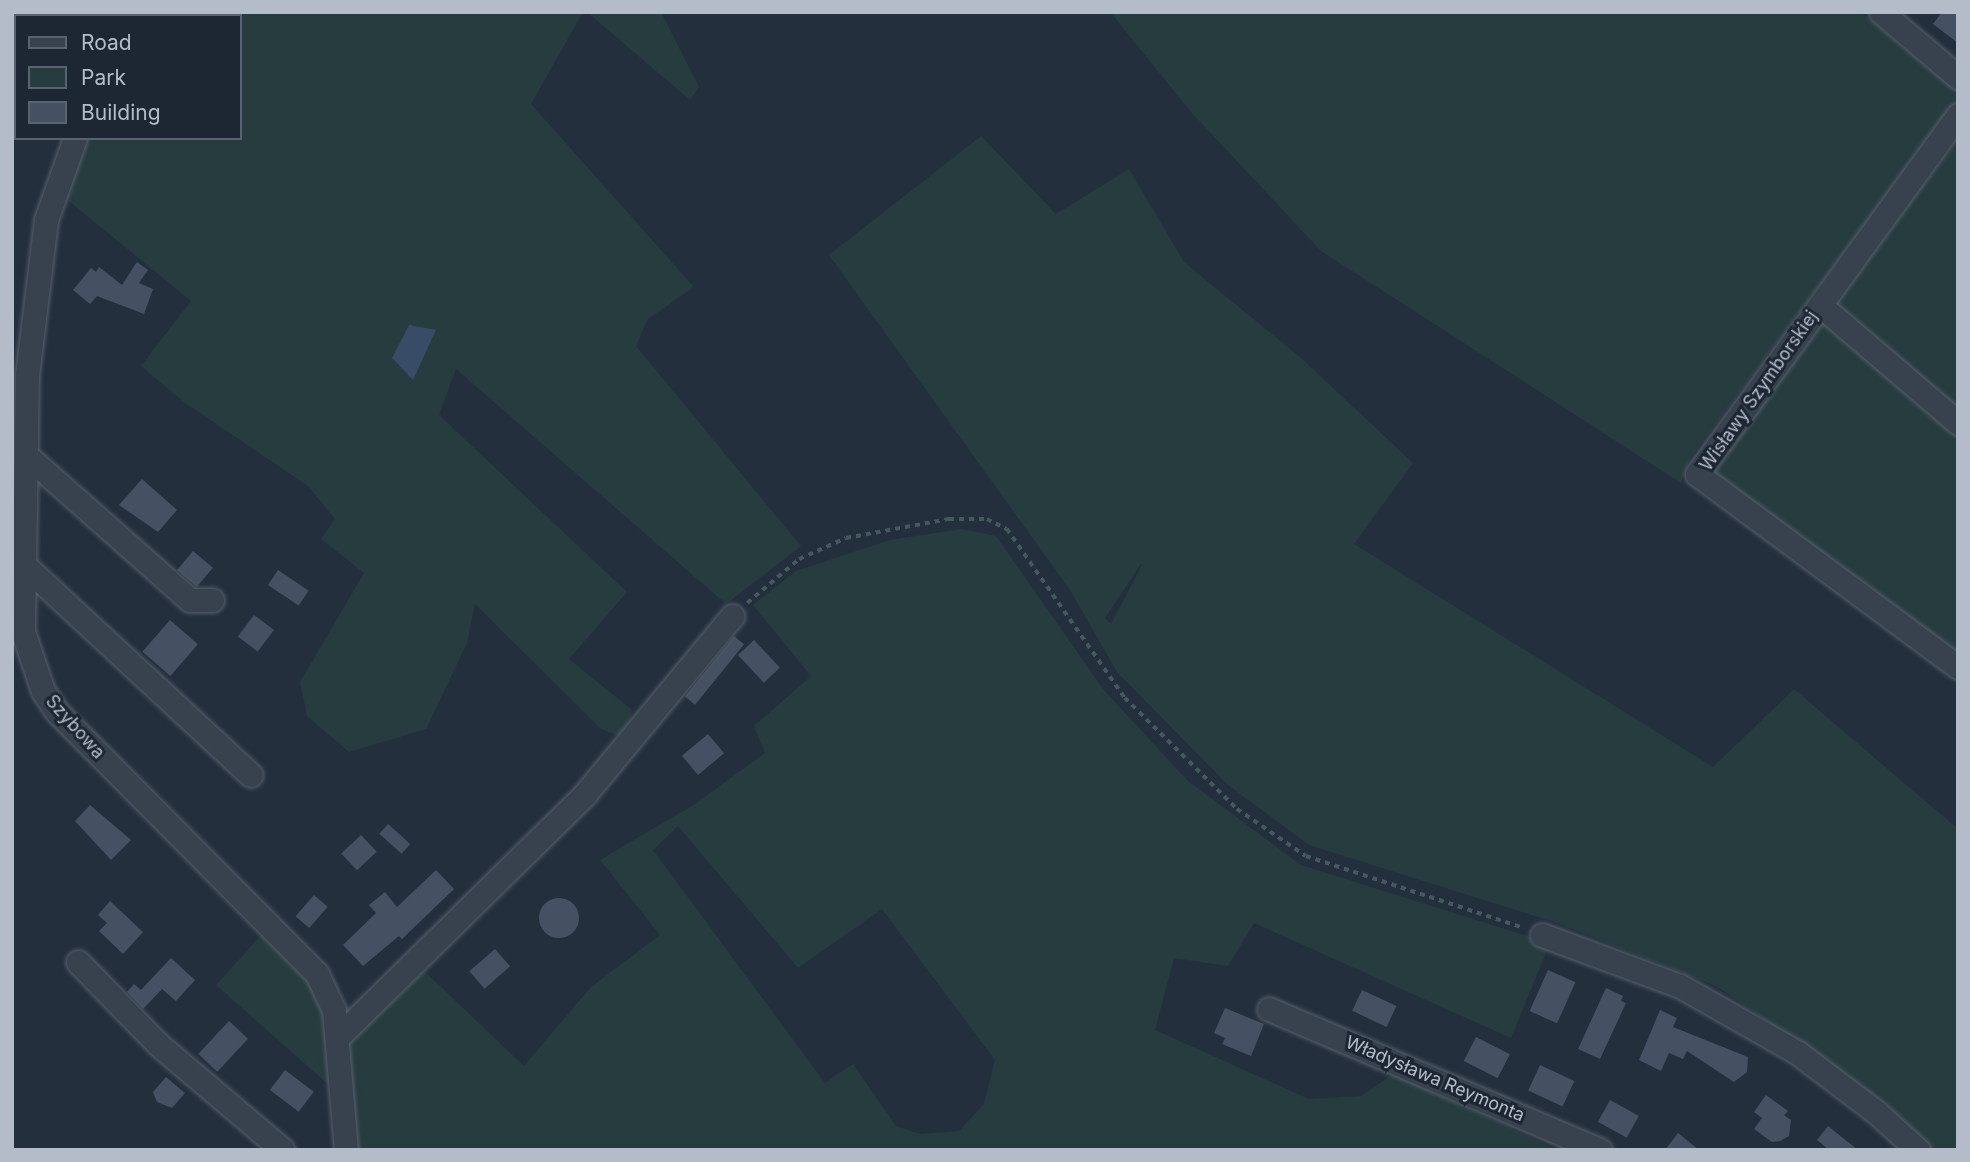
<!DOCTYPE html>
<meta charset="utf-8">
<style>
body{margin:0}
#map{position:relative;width:1970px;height:1162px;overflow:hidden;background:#242f3e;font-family:Inter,sans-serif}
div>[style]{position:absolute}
.green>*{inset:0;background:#263c3f}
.water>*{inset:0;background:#394c67}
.building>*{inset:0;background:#455162;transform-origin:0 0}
.round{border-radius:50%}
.path>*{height:3.5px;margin-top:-1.75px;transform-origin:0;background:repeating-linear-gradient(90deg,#44595c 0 5px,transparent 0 10px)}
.roads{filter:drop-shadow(0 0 2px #565f6c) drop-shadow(0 0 2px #565f6c)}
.minor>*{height:23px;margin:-11.5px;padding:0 11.5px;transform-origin:11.5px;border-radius:11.5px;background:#38414e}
span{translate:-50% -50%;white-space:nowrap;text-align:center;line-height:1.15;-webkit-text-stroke:6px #1d2633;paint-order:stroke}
.street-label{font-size:18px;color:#b4bcc9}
.frame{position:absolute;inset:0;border:14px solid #b4bcc9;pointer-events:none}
.legend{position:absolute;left:14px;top:14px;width:228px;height:126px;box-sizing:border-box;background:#1d2633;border:2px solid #59626f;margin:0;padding:9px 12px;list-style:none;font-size:21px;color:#b4bcc9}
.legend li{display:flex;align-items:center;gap:14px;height:35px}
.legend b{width:35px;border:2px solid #59626f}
</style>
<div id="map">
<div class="green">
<i style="clip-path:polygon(140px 12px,583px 12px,531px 104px,694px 287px,648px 319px,636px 346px,801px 546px,726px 604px,456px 369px,439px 415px,627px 592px,569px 659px,632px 710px,628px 740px,601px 729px,475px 604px,467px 643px,426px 729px,349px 752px,307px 716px,300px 682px,364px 573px,321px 539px,335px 519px,308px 486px,184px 402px,141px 366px,191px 301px,64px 197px,88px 138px,240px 138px,240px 16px,139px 16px)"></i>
<i style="clip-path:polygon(587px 12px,661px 12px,699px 87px,690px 100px)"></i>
<i style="clip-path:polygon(1110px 12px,1861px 12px,1958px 92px,1958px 100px,1690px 458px,1681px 483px,1321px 251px,1191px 112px)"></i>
<i style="clip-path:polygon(evenodd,981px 136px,1056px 214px,1129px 169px,1184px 262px,1301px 358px,1413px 463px,1354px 544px,1713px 767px,1794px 689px,1958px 829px,1958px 1150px,1932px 1150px,1885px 1103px,1718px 987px,1557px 923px,1309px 845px,1228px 785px,1117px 672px,1070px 590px,829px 255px,981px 136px,1141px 564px,1142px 565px,1111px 624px,1105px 618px,1141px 564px)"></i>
<i style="clip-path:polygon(1958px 139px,1958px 414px,1834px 311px,1833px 300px)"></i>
<i style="clip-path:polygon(1824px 321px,1958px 435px,1958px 657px,1710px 472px)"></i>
<i style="clip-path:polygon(evenodd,961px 529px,996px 536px,1103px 689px,1188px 781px,1301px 865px,1550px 943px,1511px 1038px,1254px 923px,1228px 966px,1174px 958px,1155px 1030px,1309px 1099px,1361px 1096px,1393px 1074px,1557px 1150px,358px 1150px,347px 1038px,420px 967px,524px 1066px,591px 987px,660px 935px,600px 860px,695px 804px,765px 753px,754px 726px,811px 676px,753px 605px,796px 571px,890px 540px,961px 529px,678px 826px,798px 968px,882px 909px,995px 1060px,984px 1104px,959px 1131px,920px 1134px,896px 1126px,853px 1064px,825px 1083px,653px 850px,678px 826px)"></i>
<i style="clip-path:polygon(264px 932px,307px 977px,325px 1016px,330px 1086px,216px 985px)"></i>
</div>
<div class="water">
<i style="clip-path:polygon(409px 325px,436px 330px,413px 380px,392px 358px)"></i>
</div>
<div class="building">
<i style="clip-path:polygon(1942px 12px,1958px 12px,1958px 43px,1933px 24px)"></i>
<i style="clip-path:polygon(137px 262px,148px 270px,139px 283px,153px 289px,144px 314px,97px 296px,90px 304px,73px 290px,91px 268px,96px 272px,99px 267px,122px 285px)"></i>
<i style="clip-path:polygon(142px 479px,177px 510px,158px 532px,119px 505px)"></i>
<i style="left:193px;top:551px;width:26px;height:25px;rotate:40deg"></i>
<i style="left:278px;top:570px;width:37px;height:18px;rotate:34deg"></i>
<i style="left:254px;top:615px;width:25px;height:27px;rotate:37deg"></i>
<i style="left:170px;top:620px;width:37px;height:42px;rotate:41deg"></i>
<i style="left:734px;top:636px;width:13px;height:78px;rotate:39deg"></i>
<i style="left:754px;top:640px;width:38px;height:22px;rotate:47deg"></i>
<i style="left:708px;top:734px;width:25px;height:34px;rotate:50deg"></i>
<i style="clip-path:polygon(90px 805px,131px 840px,111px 860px,75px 821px)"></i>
<i style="left:388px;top:824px;width:30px;height:13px;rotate:42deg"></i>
<i style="left:361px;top:835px;width:23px;height:27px;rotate:47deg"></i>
<i style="clip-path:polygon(436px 870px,454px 889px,402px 939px,399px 936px,363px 966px,343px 945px,376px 913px,369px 905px,385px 892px,397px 907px)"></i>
<i style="left:314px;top:895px;width:18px;height:28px;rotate:41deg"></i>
<i class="round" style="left:539px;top:898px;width:40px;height:40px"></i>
<i style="clip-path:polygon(110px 901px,143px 932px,123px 954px,99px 931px,107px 923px,98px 915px)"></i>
<i style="left:495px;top:949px;width:23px;height:34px;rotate:49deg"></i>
<i style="clip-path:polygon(171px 958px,195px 980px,176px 1001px,162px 989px,143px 1009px,127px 992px,134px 984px,141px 990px)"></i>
<i style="left:1548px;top:970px;width:30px;height:45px;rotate:24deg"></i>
<i style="clip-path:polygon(1606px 988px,1623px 996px,1621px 1001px,1626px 1003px,1600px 1059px,1578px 1049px)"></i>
<i style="left:1362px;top:990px;width:38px;height:23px;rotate:25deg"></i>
<i style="clip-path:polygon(1225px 1008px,1264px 1024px,1251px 1056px,1222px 1044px,1225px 1038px,1214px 1033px)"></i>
<i style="clip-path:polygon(1660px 1010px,1677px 1018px,1673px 1027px,1748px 1057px,1747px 1072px,1734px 1082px,1687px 1051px,1683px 1059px,1669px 1053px,1661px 1071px,1639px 1060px)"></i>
<i style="left:229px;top:1021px;width:26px;height:45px;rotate:43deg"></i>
<i style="left:1476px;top:1037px;width:38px;height:27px;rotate:27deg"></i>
<i style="left:1540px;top:1065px;width:38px;height:28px;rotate:25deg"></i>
<i style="left:285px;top:1070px;width:36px;height:25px;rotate:37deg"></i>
<i style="clip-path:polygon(166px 1077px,185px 1093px,172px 1108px,157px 1102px,153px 1092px)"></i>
<i style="clip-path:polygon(1766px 1095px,1788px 1111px,1784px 1115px,1791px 1120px,1789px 1136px,1780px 1141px,1772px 1142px,1754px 1129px,1762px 1118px,1754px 1112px)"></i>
<i style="left:1610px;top:1100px;width:33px;height:25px;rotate:29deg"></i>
<i style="clip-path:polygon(1828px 1126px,1858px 1150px,1829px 1150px,1817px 1140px)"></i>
<i style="clip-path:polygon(1678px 1133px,1699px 1150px,1665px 1150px)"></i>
</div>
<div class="path">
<i style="left:747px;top:603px;width:68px;rotate:-40.2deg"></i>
<i style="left:799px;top:559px;width:51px;rotate:-24.1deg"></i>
<i style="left:846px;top:538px;width:105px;rotate:-10.5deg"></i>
<i style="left:949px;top:519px;width:38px"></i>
<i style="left:987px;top:519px;width:22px;rotate:27deg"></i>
<i style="left:1007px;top:529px;width:206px;rotate:55.1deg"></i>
<i style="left:1125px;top:698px;width:158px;rotate:44.7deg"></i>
<i style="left:1237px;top:809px;width:83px;rotate:34.3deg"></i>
<i style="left:1306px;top:856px;width:230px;rotate:18.3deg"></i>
</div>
<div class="roads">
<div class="minor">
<i style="left:67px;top:12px;width:6px;rotate:45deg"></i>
<i style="left:1881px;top:12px;width:101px;rotate:40.2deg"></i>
<i style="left:127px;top:16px;width:4px;rotate:-76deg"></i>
<i style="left:1958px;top:115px;width:444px;rotate:126deg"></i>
<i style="left:1697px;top:474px;width:325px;rotate:36.5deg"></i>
<i style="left:75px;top:138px;width:87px;rotate:109.5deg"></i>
<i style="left:46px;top:220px;width:156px;rotate:97deg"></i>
<i style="left:27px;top:375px;width:257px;rotate:90.9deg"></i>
<i style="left:23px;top:632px;width:62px;rotate:71.3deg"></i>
<i style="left:43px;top:691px;width:25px;rotate:56deg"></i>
<i style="left:57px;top:712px;width:369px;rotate:45.2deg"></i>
<i style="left:317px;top:974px;width:40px;rotate:65deg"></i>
<i style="left:334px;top:1010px;width:141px;rotate:85.1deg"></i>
<i style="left:1820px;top:305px;width:182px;rotate:40.5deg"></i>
<i style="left:26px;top:455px;width:219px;rotate:41.5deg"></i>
<i style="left:190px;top:600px;width:22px"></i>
<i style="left:24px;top:565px;width:309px;rotate:42.8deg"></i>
<i style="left:1542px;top:935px;width:147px;rotate:20.3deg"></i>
<i style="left:1680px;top:986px;width:136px;rotate:29.6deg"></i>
<i style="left:1798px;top:1053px;width:98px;rotate:37.1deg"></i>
<i style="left:1876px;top:1112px;width:57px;rotate:42.1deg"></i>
<i style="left:78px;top:962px;width:116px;rotate:45.7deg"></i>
<i style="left:159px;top:1045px;width:162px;rotate:40.3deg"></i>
<i style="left:1269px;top:1009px;width:360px;rotate:23.1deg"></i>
<i style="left:338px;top:1037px;width:346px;rotate:-44.5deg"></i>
<i style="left:585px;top:794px;width:231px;rotate:-50.4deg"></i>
</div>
</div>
<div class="street-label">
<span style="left:1759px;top:391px;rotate:-55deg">Wisławy Szymborskiej</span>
<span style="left:75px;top:727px;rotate:48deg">Szybowa</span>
<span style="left:1435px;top:1079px;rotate:23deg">Władysława Reymonta</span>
</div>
<div class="frame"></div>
<ul class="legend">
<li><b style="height:9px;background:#38414e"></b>Road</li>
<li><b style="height:19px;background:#263c3f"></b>Park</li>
<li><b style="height:19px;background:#455162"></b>Building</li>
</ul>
</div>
